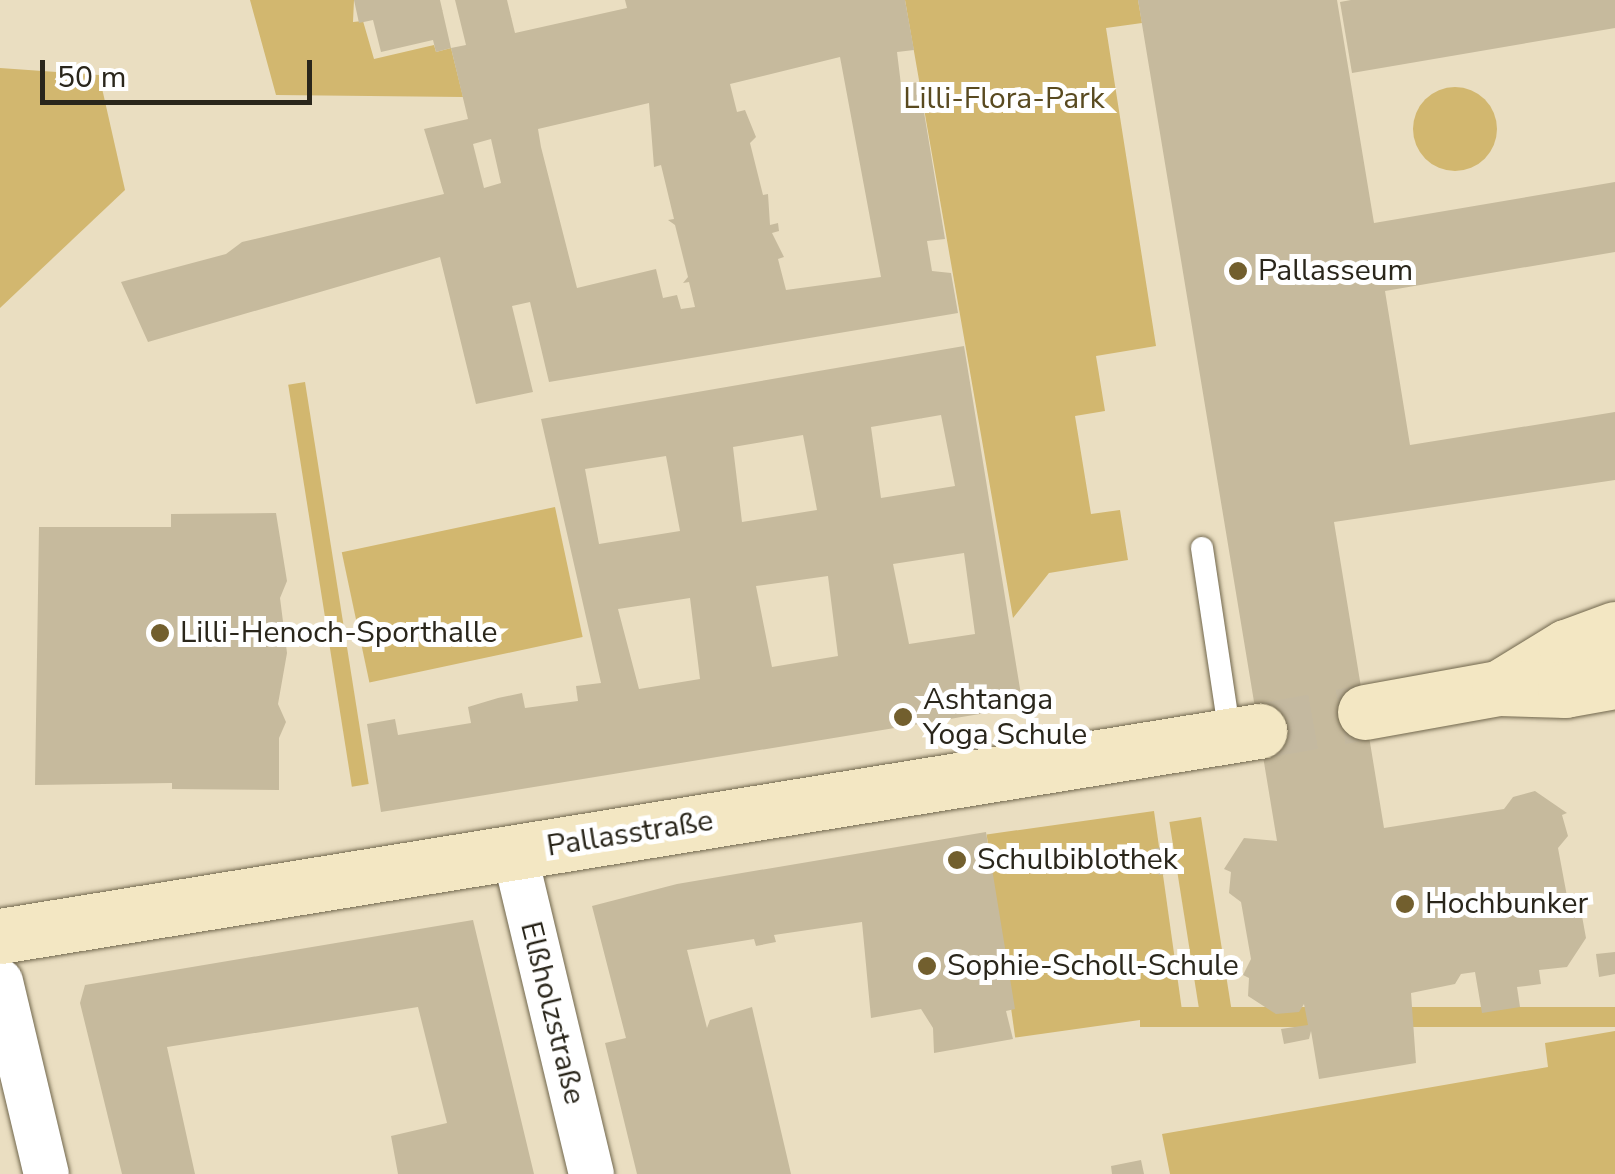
<!DOCTYPE html>
<meta charset="utf-8">
<style>
body{margin:0}
#map{position:relative;width:1615px;height:1174px;overflow:hidden;background:#eadec1;font-family:"Nunito Sans",sans-serif}
div>[style]{position:absolute}
.green>*{inset:0;background:#d2b76f;transform-origin:0 0}
.round{border-radius:50%}
.building>*{inset:0;background:#c6ba9d;transform-origin:0 0}
.secondary-tunnel>*{height:55px;margin-top:-27.5px;transform-origin:0;background:repeating-linear-gradient(90deg,#c4b9a0 0 55px,transparent 0 83px)}
.roads{filter:drop-shadow(0 0 2px #71674d) drop-shadow(0 0 2px #71674d)}
.lane>*{height:22px;margin:-11px;padding:0 11px;transform-origin:11px;border-radius:11px;background:#fff}
.street>*{height:45px;margin:-22.5px;padding:0 22.5px;transform-origin:22.5px;border-radius:22.5px;background:#fff}
.secondary>*{height:55px;margin:-27.5px;padding:0 27.5px;transform-origin:27.5px;border-radius:27.5px;background:#f3e7c3}
.dots>*{width:28px;height:28px;translate:-50% -50%;box-sizing:border-box;border:5px solid #fff;border-radius:50%}
span{translate:-50% -50%;white-space:nowrap;text-align:center;line-height:1.15;-webkit-text-stroke:10px #fff;paint-order:stroke}
.park-label{font-size:30px;color:#594a20}
.poi-label{font-size:30px;color:#2a261b}
.left{translate:0 -50%;text-align:left}
.street-label{font-size:30px;color:#2a261b}
.scale{position:absolute;left:40px;top:60px;width:272px;height:45px;box-sizing:border-box;border:5px solid #2a261b;border-top:0;padding-left:12px;font-size:30px;line-height:35px;white-space:nowrap;color:#2a261b;-webkit-text-stroke:8px #fff;paint-order:stroke}
</style>
<div id="map">
<div class="green">
<i style="clip-path:polygon(250px 0,354px 0,353px 22px,363px 21px,374px 59px,434px 45px,436px 52px,451px 48px,463px 97px,276px 95px)"></i>
<i style="clip-path:polygon(905px 0,1138px 0,1142px 23px,1106px 28px,1156px 346px,1096px 356px,1105px 411px,1075px 416px,1091px 514px,1120px 510px,1128px 560px,1049px 573px,1013px 618px)"></i>
<i style="clip-path:polygon(0 68px,99px 75px,125px 190px,0 308px)"></i>
<i class="round" style="left:1413px;top:87px;width:84px;height:84px"></i>
<i style="left:305px;top:382px;width:407px;height:17px;rotate:81deg"></i>
<i style="left:555px;top:507px;width:133px;height:218px;rotate:78deg"></i>
<i style="left:1154px;top:811px;width:205px;height:169px;rotate:82deg"></i>
<i style="left:1201px;top:817px;width:196px;height:32px;rotate:81deg"></i>
<i style="left:1615px;top:1007px;width:20px;height:475px;rotate:90deg"></i>
<i style="clip-path:polygon(1615px 1031px,1615px 1174px,1170px 1174px,1162px 1134px,1548px 1067px,1545px 1043px)"></i>
</div>
<div class="building">
<i style="clip-path:polygon(evenodd,354px 0,440px 0,451px 48px,466px 45px,455px 0,507px 0,515px 33px,627px 8px,625px 0,905px 0,914px 50px,897px 52px,901px 85px,919px 82px,945px 239px,927px 241px,932px 271px,951px 273px,958px 313px,549px 382px,530px 302px,512px 306px,533px 392px,476px 404px,440px 257px,148px 342px,121px 282px,226px 254px,242px 242px,444px 194px,424px 129px,468px 119px,451px 48px,436px 52px,433px 40px,381px 52px,373px 20px,359px 23px,354px 0,840px 57px,881px 277px,786px 290px,778px 259px,784px 257px,772px 233px,779px 231px,778px 223px,770px 225px,768px 194px,763px 195px,750px 143px,756px 137px,745px 110px,737px 112px,730px 84px,840px 57px,354px 0,649px 103px,654px 167px,661px 165px,674px 219px,668px 220px,675px 225px,688px 277px,683px 283px,689px 282px,695px 307px,681px 309px,677px 295px,663px 298px,656px 269px,577px 288px,541px 147px,538px 129px,649px 103px,354px 0,491px 139px,501px 183px,484px 188px,473px 144px,491px 139px)"></i>
<i style="clip-path:polygon(1138px 0,1337px 0,1374px 223px,1615px 182px,1615px 252px,1385px 291px,1410px 445px,1615px 412px,1615px 480px,1334px 522px,1384px 828px,1504px 809px,1513px 797px,1535px 791px,1567px 813px,1562px 815px,1568px 836px,1558px 848px,1569px 907px,1582px 916px,1586px 938px,1567px 967px,1539px 970px,1541px 984px,1517px 987px,1520px 1007px,1482px 1013px,1475px 972px,1461px 974px,1455px 984px,1411px 993px,1416px 1063px,1319px 1079px,1311px 1031px,1309px 1039px,1284px 1044px,1281px 1029px,1308px 1025px,1304px 1004px,1299px 1012px,1276px 1014px,1248px 996px,1249px 978px,1243px 975px,1251px 959px,1241px 902px,1229px 893px,1231px 872px,1224px 869px,1244px 838px,1277px 841px)"></i>
<i style="clip-path:polygon(1351px 0,1615px 0,1615px 28px,1352px 73px,1340px 2px)"></i>
<i style="clip-path:polygon(evenodd,964px 346px,1023px 707px,381px 812px,367px 724px,395px 719px,398px 735px,471px 723px,468px 707px,498px 698px,522px 693px,525px 708px,578px 701px,576px 686px,601px 683px,541px 419px,964px 346px,941px 415px,955px 486px,881px 498px,871px 427px,941px 415px,964px 346px,803px 435px,817px 510px,742px 522px,733px 447px,803px 435px,964px 346px,666px 456px,680px 531px,599px 544px,585px 469px,666px 456px,964px 346px,964px 553px,975px 634px,909px 644px,893px 564px,964px 553px,964px 346px,828px 576px,838px 656px,772px 667px,756px 586px,828px 576px,964px 346px,690px 598px,700px 679px,639px 689px,618px 609px,690px 598px)"></i>
<i style="clip-path:polygon(276px 513px,287px 581px,280px 598px,287px 653px,278px 704px,286px 722px,279px 738px,279px 790px,172px 789px,172px 783px,35px 785px,39px 527px,171px 527px,171px 514px)"></i>
<i style="clip-path:polygon(986px 832px,1015px 1009px,1006px 1011px,1013px 1039px,934px 1053px,933px 1028px,921px 1009px,871px 1018px,862px 922px,774px 935px,776px 942px,756px 946px,754px 939px,687px 950px,707px 1028px,710px 1020px,752px 1007px,791px 1174px,637px 1174px,605px 1043px,626px 1038px,592px 906px,677px 884px)"></i>
<i style="left:1163px;top:847px;width:27px;height:9px;rotate:80deg"></i>
<i style="clip-path:polygon(473px 920px,534px 1174px,398px 1174px,391px 1136px,447px 1123px,418px 1007px,167px 1047px,195px 1174px,122px 1174px,80px 1003px,85px 985px)"></i>
<i style="clip-path:polygon(1615px 952px,1615px 974px,1599px 977px,1596px 954px)"></i>
<i style="clip-path:polygon(1141px 1160px,1144px 1174px,1112px 1174px,1111px 1166px)"></i>
</div>
<div class="secondary-tunnel">
<i style="left:1259px;top:731px;width:108px;rotate:-10.2deg"></i>
</div>
<div class="roads">
<div class="lane">
<i style="left:1202px;top:548px;width:190px;rotate:81.5deg"></i>
</div>
<div class="street">
<i style="left:514px;top:853px;width:330px;rotate:76.5deg"></i>
<i style="left:0;top:981px;width:198px;rotate:76.6deg"></i>
</div>
<div class="secondary">
<i style="left:1499px;top:688px;width:79px;rotate:-31.5deg"></i>
<i style="left:1566px;top:647px;width:52px;rotate:-20.2deg"></i>
<i style="left:1365px;top:712px;width:136px;rotate:-10.2deg"></i>
<i style="left:1499px;top:688px;width:66px;rotate:1.7deg"></i>
<i style="left:1565px;top:690px;width:51px;rotate:-10.2deg"></i>
<i style="left:0;top:936px;width:1276px;rotate:-9.25deg"></i>
</div>
</div>
<div class="dots">
<i style="left:1238px;top:271px;background:#725f2e"></i>
<i style="left:160px;top:633px;background:#725f2e"></i>
<i style="left:903px;top:717px;background:#725f2e"></i>
<i style="left:957px;top:860px;background:#725f2e"></i>
<i style="left:1405px;top:904px;background:#725f2e"></i>
<i style="left:927px;top:966px;background:#725f2e"></i>
</div>
<div class="park-label">
<span style="left:1004px;top:99px">Lilli-Flora-Park</span>
</div>
<div class="poi-label">
<span class="left" style="left:1258px;top:271px">Pallasseum</span>
<span class="left" style="left:180px;top:633px">Lilli-Henoch-Sporthalle</span>
<span class="left" style="left:923px;top:717px">Ashtanga<br>Yoga Schule</span>
<span class="left" style="left:977px;top:860px">Schulbiblothek</span>
<span class="left" style="left:1425px;top:904px">Hochbunker</span>
<span class="left" style="left:947px;top:966px">Sophie-Scholl-Schule</span>
</div>
<div class="street-label">
<span style="left:630px;top:834px;rotate:-9deg">Pallasstraße</span>
<span style="left:552px;top:1013px;rotate:76deg">Elßholzstraße</span>
</div>
<div class="scale">50 m</div>
</div>
